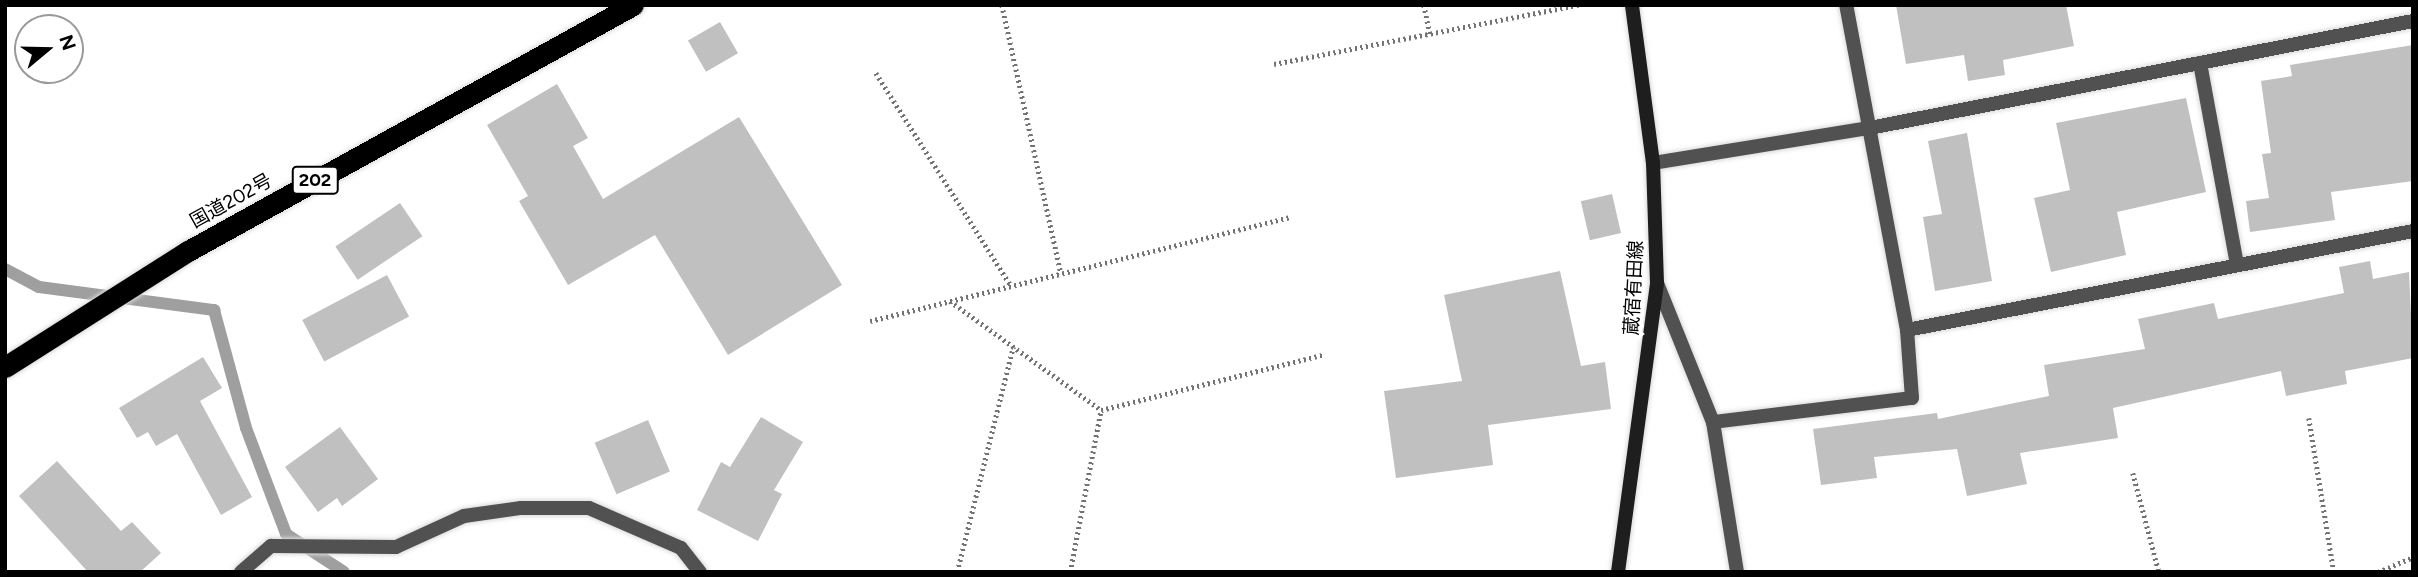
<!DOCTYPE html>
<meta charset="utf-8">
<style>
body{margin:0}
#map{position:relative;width:2418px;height:577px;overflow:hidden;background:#fff;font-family:Figtree,"Noto Sans JP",sans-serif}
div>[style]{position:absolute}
.stream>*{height:12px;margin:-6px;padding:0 6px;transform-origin:6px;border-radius:6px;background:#9f9f9f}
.building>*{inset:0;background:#c0c0c0;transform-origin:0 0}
.path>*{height:4.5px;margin-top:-2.25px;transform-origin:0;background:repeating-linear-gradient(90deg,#737373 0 2px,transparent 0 5.5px)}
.roads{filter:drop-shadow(0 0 2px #dbdbdb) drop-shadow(0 0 2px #dbdbdb)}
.street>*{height:14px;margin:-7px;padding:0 7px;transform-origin:7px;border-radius:7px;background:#515151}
.secondary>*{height:14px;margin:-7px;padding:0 7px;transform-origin:7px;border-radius:7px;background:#1e1e1e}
.highway>*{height:21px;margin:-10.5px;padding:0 10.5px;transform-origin:10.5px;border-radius:10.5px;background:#000}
span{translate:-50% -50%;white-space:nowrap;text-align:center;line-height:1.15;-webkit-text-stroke:7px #fff;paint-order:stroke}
.shield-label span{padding:2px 5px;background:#fff;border:2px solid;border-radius:5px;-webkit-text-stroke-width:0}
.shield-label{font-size:18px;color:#000;font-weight:700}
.street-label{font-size:19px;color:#000}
.frame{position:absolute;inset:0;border:7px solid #000;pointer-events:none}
.north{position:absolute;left:14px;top:14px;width:70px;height:70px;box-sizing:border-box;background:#fff;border:2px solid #999;border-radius:50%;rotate:71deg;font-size:19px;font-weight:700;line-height:28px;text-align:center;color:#000}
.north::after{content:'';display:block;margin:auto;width:24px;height:32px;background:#000;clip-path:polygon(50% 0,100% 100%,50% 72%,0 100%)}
</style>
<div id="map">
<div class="stream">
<i style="left:5px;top:269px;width:38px;rotate:28deg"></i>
<i style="left:39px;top:287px;width:177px;rotate:7.5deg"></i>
<i style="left:214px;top:310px;width:122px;rotate:74.8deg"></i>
<i style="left:246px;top:428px;width:113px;rotate:69.3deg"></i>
<i style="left:286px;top:534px;width:69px;rotate:33.2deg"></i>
</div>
<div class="building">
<i style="clip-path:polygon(1896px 5px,2066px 5px,2074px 46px,2003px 60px,2005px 75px,1968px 81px,1964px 55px,1906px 64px)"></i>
<i style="left:720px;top:22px;width:36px;height:37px;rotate:60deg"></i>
<i style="clip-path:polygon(2413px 45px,2413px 181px,2331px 192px,2335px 220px,2250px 232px,2246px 201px,2269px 198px,2262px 154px,2271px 153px,2261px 81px,2292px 76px,2290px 65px)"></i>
<i style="clip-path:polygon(557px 84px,588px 138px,573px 146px,603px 199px,739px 117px,842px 285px,728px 355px,655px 235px,568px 285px,519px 201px,528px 196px,487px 125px)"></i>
<i style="clip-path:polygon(2186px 98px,2206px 192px,2117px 212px,2126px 255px,2051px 272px,2034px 198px,2070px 190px,2056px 123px)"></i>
<i style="clip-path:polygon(1967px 133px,1992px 281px,1935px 291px,1923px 217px,1942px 214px,1928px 141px)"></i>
<i style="left:1612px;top:194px;width:40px;height:32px;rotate:77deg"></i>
<i style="left:400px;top:203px;width:40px;height:78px;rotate:56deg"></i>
<i style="clip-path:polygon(2370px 261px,2373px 279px,2409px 272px,2413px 358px,2345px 371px,2347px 384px,2286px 396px,2281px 371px,2113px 408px,2118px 438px,2020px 453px,2027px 484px,1967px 496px,1957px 449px,1874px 457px,1877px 478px,1821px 485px,1813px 429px,1937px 413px,1938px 419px,2049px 396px,2044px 365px,2145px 349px,2138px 319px,2214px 303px,2218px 319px,2344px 293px,2339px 267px)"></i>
<i style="clip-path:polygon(1560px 271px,1581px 366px,1605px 362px,1611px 409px,1488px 425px,1493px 465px,1396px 478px,1384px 391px,1462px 381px,1444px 295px)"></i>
<i style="left:387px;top:275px;width:47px;height:96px;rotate:62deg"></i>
<i style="clip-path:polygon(203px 357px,222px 388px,200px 401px,252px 497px,221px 515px,177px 434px,156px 446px,148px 432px,137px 438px,119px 408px)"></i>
<i style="clip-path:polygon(761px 417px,803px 442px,774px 490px,782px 494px,758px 541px,697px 510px,721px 462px,730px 467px)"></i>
<i style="left:648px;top:420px;width:56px;height:58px;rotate:67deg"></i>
<i style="clip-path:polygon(340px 427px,378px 479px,342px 506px,337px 498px,318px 512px,285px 467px)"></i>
<i style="clip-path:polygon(57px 461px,121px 531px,132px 522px,161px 553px,140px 572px,88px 572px,19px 496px)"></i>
</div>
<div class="path">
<i style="left:1002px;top:5px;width:275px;rotate:77.6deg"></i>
<i style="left:1424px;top:5px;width:30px;rotate:78deg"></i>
<i style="left:1274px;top:64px;width:310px;rotate:-11deg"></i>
<i style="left:876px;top:73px;width:252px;rotate:57.6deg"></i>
<i style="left:950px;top:301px;width:186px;rotate:35.8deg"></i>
<i style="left:870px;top:321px;width:433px;rotate:-13.9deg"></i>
<i style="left:2309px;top:418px;width:156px;rotate:80.8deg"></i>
<i style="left:2133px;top:473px;width:102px;rotate:75.3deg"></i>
<i style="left:957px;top:572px;width:232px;rotate:-76deg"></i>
<i style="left:1070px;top:572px;width:165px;rotate:-79.2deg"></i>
<i style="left:1101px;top:410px;width:228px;rotate:-14deg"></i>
<i style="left:2378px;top:572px;width:38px;rotate:-23deg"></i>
</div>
<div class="roads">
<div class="street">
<i style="left:2200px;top:63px;width:205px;rotate:79.6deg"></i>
<i style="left:1653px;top:163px;width:220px;rotate:-9.2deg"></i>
<i style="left:1870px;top:128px;width:553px;rotate:-11.15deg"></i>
<i style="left:1657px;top:283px;width:150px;rotate:68.1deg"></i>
<i style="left:1713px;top:422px;width:152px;rotate:80.9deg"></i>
<i style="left:1907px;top:330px;width:516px;rotate:-11.07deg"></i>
<i style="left:1713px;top:422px;width:200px;rotate:-6.9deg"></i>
<i style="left:1912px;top:398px;width:68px;rotate:-94.2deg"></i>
<i style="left:1907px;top:330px;width:331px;rotate:-100.6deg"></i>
<i style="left:241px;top:572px;width:40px;rotate:-41deg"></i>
<i style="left:271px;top:546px;width:125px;rotate:0.5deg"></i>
<i style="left:396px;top:547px;width:75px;rotate:-24.5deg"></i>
<i style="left:464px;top:516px;width:58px;rotate:-8deg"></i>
<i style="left:521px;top:508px;width:68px"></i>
<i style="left:589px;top:508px;width:100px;rotate:23.5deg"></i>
<i style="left:681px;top:548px;width:31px;rotate:52deg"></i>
</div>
<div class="secondary">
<i style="left:1618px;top:572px;width:292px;rotate:-82.3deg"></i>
<i style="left:1657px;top:283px;width:120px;rotate:-91.9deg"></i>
<i style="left:1653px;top:163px;width:159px;rotate:-97.6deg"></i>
</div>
<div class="highway">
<i style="left:5px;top:367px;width:217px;rotate:-32.4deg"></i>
<i style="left:188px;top:251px;width:508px;rotate:-28.93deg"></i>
</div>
</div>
<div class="shield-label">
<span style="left:315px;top:180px">202</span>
</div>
<div class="street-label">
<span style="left:231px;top:201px;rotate:-29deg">国道202号</span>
<span style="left:1634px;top:288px;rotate:-87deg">蔵宿有田線</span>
</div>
<div class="frame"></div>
<div class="north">N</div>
</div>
